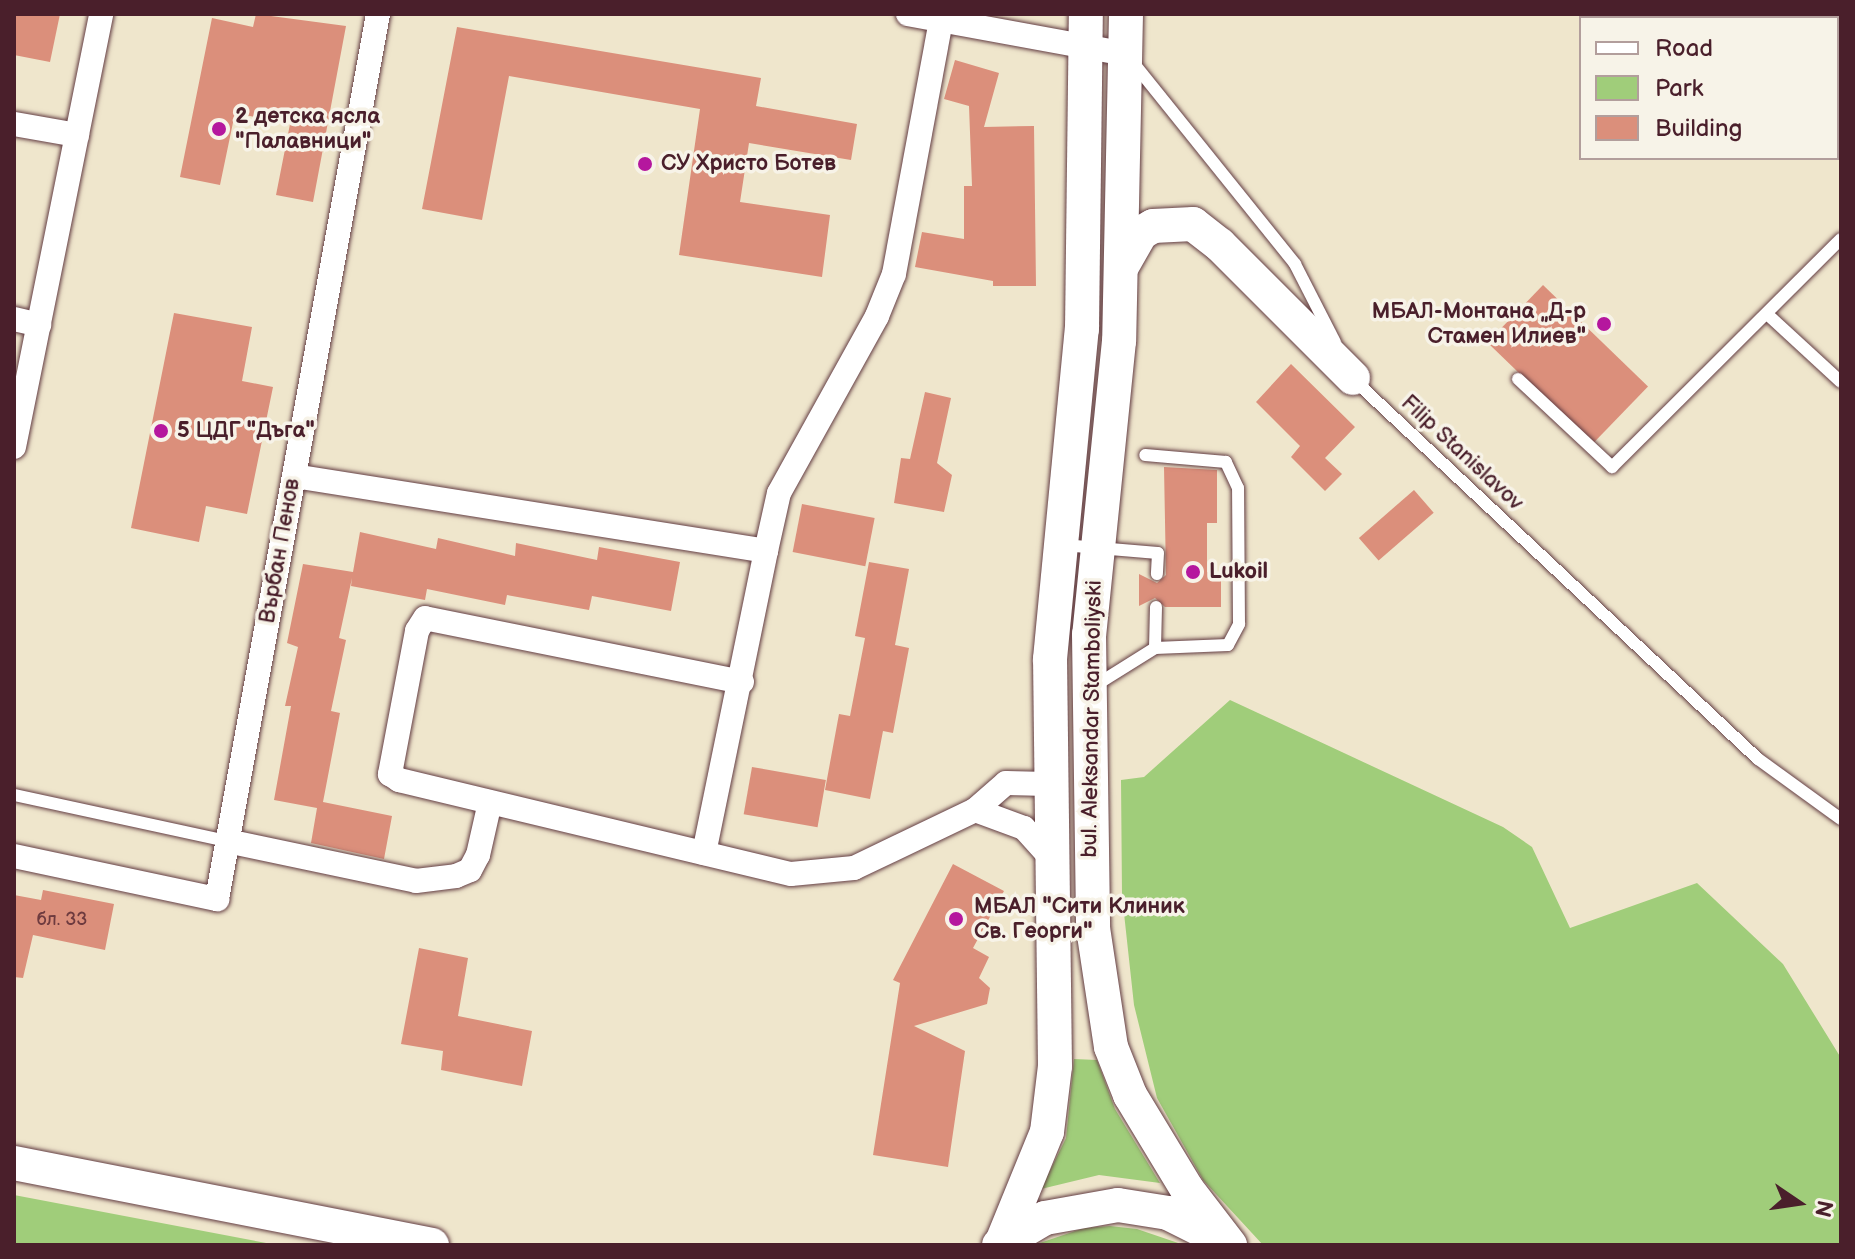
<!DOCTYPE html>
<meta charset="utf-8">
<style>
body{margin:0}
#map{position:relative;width:1855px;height:1259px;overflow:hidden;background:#efe6cc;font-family:"Balsamiq Sans",sans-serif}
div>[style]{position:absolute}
.green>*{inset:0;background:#a0cd7a}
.building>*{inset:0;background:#db8f7b;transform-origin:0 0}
.roads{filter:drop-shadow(0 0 2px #633d43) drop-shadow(0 0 2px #633d43)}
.lane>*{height:12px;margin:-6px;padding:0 6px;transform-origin:6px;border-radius:6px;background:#fff}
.street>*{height:24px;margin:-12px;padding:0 12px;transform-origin:12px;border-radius:12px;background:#fff}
.secondary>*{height:34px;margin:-17px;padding:0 17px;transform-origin:17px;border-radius:17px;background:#fff}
.dots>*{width:22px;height:22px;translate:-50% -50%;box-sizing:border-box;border:4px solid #f7f3e8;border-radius:50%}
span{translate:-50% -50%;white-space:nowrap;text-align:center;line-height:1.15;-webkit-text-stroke:7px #f7f3e8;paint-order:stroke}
.number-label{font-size:18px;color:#6e3b3f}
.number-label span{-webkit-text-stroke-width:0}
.poi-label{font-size:22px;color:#4a1f2b;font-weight:700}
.left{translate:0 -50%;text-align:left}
.right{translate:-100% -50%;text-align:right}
.street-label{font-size:22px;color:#4a1f2b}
.frame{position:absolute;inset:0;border:16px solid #4a1f2b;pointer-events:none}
.legend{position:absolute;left:1579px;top:16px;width:260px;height:144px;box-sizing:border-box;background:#f7f3e8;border:2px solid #b29e9c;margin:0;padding:10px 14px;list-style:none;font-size:24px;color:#4a1f2b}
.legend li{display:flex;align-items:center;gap:16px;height:40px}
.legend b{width:40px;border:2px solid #b29e9c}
.north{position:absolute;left:1759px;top:1163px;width:80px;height:80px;-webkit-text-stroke:6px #f7f3e8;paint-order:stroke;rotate:103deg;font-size:22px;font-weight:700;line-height:32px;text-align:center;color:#4a1f2b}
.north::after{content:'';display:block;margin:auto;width:28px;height:36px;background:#4a1f2b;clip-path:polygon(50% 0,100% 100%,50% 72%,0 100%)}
</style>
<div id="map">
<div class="green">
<i style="clip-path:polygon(1230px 700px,1503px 827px,1532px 847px,1570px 928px,1697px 883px,1783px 964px,1841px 1058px,1841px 1245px,1263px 1245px,1203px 1180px,1157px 1098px,1134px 1005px,1122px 895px,1121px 780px,1144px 777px)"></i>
<i style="clip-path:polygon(1074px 1059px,1097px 1060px,1115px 1109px,1160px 1183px,1099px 1175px,1041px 1189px,1066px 1138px)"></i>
<i style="clip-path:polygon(14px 1195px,277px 1245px,14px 1245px)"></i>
<i style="clip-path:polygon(1110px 1226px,1137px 1229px,1184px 1245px,1034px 1245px,1084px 1228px)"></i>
</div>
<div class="building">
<i style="clip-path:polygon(14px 14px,60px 14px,50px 62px,14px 55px)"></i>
<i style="clip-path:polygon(256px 14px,346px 26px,313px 202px,276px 195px,290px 124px,235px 113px,220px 185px,180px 177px,212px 18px,253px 27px)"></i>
<i style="clip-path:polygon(457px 27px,761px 78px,756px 106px,857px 124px,851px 160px,749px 143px,740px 202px,830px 215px,822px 277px,679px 255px,700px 109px,509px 76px,482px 220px,422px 209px)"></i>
<i style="clip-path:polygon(955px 60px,999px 73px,984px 127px,1034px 126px,1036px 286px,993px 286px,993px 281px,915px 267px,922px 232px,964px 239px,964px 186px,972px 186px,969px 106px,944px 99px)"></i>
<i style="left:1543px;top:285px;width:146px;height:80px;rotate:44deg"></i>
<i style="clip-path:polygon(174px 313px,252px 327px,242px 381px,273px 387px,247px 514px,206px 506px,199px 542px,131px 528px)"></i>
<i style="clip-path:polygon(1291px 364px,1355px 427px,1325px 458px,1342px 474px,1325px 491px,1291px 457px,1300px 446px,1256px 402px)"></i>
<i style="clip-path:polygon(925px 392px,951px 398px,937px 463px,952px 475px,944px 512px,894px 503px,901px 458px,910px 459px)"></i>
<i style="clip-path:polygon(1164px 467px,1217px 470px,1217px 523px,1207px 523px,1207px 572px,1221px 572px,1221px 607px,1165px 607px,1155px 598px,1139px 606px,1139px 574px,1157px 583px,1166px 575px)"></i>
<i style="left:1414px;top:490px;width:30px;height:73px;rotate:49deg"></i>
<i style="left:802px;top:504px;width:74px;height:49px;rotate:11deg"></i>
<i style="clip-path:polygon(360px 532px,436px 549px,438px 538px,515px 556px,516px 543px,597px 560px,599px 547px,680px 562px,671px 611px,592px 596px,589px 610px,507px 595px,505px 605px,427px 589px,425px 600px,351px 586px,352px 578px,339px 638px,346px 640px,331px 711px,340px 713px,323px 802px,392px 816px,384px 859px,311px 843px,317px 808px,274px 800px,291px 706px,285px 706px,298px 647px,287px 643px,303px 564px,353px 572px)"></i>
<i style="clip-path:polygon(869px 562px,909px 569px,895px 645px,909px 648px,893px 733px,883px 731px,870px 799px,825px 790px,839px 714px,850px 716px,865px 638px,855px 636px)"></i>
<i style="left:752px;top:767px;width:75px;height:48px;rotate:10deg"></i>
<i style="clip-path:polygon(953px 864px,1004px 891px,973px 948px,989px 957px,979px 978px,990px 988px,987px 1004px,914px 1026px,965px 1051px,948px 1167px,873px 1155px,900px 983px,893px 980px)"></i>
<i style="clip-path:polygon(43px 890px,114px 904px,105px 950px,33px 935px,23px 978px,14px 977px,14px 895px,41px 900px)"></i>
<i style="clip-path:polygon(419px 948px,468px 958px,458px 1016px,532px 1031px,522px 1086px,441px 1070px,443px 1051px,401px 1044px)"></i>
</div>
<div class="roads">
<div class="lane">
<i style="left:1131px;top:60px;width:262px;rotate:51.2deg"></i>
<i style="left:1295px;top:264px;width:88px;rotate:62.9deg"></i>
<i style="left:1767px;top:314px;width:100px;rotate:42.6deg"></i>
<i style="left:1518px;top:379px;width:129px;rotate:43.1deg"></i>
<i style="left:1612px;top:467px;width:323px;rotate:-44.9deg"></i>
<i style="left:1354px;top:380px;width:554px;rotate:43.17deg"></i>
<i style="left:1758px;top:759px;width:102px;rotate:35.9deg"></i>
<i style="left:1063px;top:545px;width:95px;rotate:4.8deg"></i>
<i style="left:1158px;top:553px;width:21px;rotate:93deg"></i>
<i style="left:1155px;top:648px;width:41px;rotate:-88.6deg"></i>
<i style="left:1096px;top:685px;width:70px;rotate:-32.1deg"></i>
<i style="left:1155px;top:648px;width:73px;rotate:-2.4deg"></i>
<i style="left:1228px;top:645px;width:24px;rotate:-62deg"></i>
<i style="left:1239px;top:624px;width:136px;rotate:-90.4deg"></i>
<i style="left:1238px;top:488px;width:29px;rotate:-115deg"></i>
<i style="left:1226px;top:462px;width:81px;rotate:-175.1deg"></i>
<i style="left:14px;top:795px;width:218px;rotate:12.2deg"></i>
</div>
<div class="street">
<i style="left:908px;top:14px;width:223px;rotate:10.4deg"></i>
<i style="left:14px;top:124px;width:64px;rotate:9.9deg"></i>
<i style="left:14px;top:319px;width:26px;rotate:13deg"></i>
<i style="left:14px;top:447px;width:442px;rotate:-78.6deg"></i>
<i style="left:294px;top:476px;width:478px;rotate:9deg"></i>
<i style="left:766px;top:551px;width:59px;rotate:-77.4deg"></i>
<i style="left:779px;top:493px;width:202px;rotate:-61deg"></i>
<i style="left:877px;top:316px;width:45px;rotate:-68deg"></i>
<i style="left:894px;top:274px;width:258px;rotate:-79.5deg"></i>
<i style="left:742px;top:682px;width:323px;rotate:-168.6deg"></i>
<i style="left:425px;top:618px;width:15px;rotate:122deg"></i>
<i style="left:417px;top:631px;width:146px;rotate:100.7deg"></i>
<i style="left:390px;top:774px;width:11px;rotate:34deg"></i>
<i style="left:399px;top:780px;width:403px;rotate:13.5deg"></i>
<i style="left:791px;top:874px;width:63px;rotate:-5.4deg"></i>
<i style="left:854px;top:868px;width:134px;rotate:-25.6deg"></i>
<i style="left:975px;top:810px;width:41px;rotate:-41.1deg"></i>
<i style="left:1006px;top:783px;width:42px;rotate:1.4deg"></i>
<i style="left:975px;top:810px;width:52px;rotate:20.2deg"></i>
<i style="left:1024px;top:828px;width:38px;rotate:48deg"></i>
<i style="left:227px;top:841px;width:193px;rotate:11.9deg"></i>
<i style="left:416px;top:881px;width:40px;rotate:-7.1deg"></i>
<i style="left:456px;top:876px;width:15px;rotate:-23deg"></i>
<i style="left:470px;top:870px;width:17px;rotate:-62deg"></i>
<i style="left:478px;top:855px;width:54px;rotate:-77.2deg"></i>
<i style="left:704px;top:853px;width:308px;rotate:-78.4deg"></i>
<i style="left:14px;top:856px;width:208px;rotate:12deg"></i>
<i style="left:217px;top:899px;width:900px;rotate:-79.69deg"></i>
</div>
<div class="secondary">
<i style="left:1126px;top:14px;width:327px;rotate:91.2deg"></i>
<i style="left:1119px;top:341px;width:295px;rotate:95.8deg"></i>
<i style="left:1089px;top:634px;width:294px;rotate:89.2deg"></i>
<i style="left:1093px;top:928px;width:120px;rotate:81.4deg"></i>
<i style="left:1111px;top:1047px;width:52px;rotate:68.4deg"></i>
<i style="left:1130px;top:1095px;width:110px;rotate:58.8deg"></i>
<i style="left:1187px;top:1189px;width:71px;rotate:52.5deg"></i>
<i style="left:1121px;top:268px;width:40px;rotate:-60.3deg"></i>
<i style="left:1141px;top:233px;width:14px;rotate:-30deg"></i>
<i style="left:1153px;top:226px;width:40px;rotate:-2.9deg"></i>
<i style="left:1193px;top:224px;width:34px;rotate:38deg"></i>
<i style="left:1220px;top:245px;width:188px;rotate:45deg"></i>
<i style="left:14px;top:1163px;width:426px;rotate:11.1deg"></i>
<i style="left:1002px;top:1242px;width:119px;rotate:-67.8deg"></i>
<i style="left:1047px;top:1132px;width:66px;rotate:-83.1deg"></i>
<i style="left:1055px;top:1066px;width:407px;rotate:-90.7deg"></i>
<i style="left:1050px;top:659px;width:332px;rotate:-84.5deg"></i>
<i style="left:1082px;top:329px;width:315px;rotate:-89.3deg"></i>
<i style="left:999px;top:1245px;width:53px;rotate:-30.4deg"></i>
<i style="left:1045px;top:1218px;width:74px;rotate:-10.1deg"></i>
<i style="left:1118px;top:1205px;width:51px;rotate:9.1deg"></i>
<i style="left:1168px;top:1213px;width:56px;rotate:26.6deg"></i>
</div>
</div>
<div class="dots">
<i style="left:219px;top:129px;background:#b5179e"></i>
<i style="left:645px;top:164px;background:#b5179e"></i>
<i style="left:1604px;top:324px;background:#b5179e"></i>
<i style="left:161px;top:431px;background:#b5179e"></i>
<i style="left:1193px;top:572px;background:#b5179e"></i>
<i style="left:956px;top:919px;background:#b5179e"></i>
</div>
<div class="number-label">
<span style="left:62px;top:920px">бл. 33</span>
</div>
<div class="poi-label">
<span class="left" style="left:235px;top:129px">2 детска ясла<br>"Палавници"</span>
<span class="left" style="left:661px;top:164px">СУ Христо Ботев</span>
<span class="right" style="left:1586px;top:324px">МБАЛ-Монтана „Д-р<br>Стамен Илиев"</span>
<span class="left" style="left:177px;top:431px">5 ЦДГ "Дъга"</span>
<span class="left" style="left:1209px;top:572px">Lukoil</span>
<span class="left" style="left:974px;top:919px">МБАЛ "Сити Клиник<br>Св. Георги"</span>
</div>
<div class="street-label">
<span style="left:1462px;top:453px;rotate:43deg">Filip Stanislavov</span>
<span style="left:280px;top:551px;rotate:-80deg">Върбан Пенов</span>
<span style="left:1092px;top:719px;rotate:-89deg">bul. Aleksandar Stamboliyski</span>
</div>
<div class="frame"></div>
<ul class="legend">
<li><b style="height:10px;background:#fff"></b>Road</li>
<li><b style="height:22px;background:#a0cd7a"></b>Park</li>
<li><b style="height:22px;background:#db8f7b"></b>Building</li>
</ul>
<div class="north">N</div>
</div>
